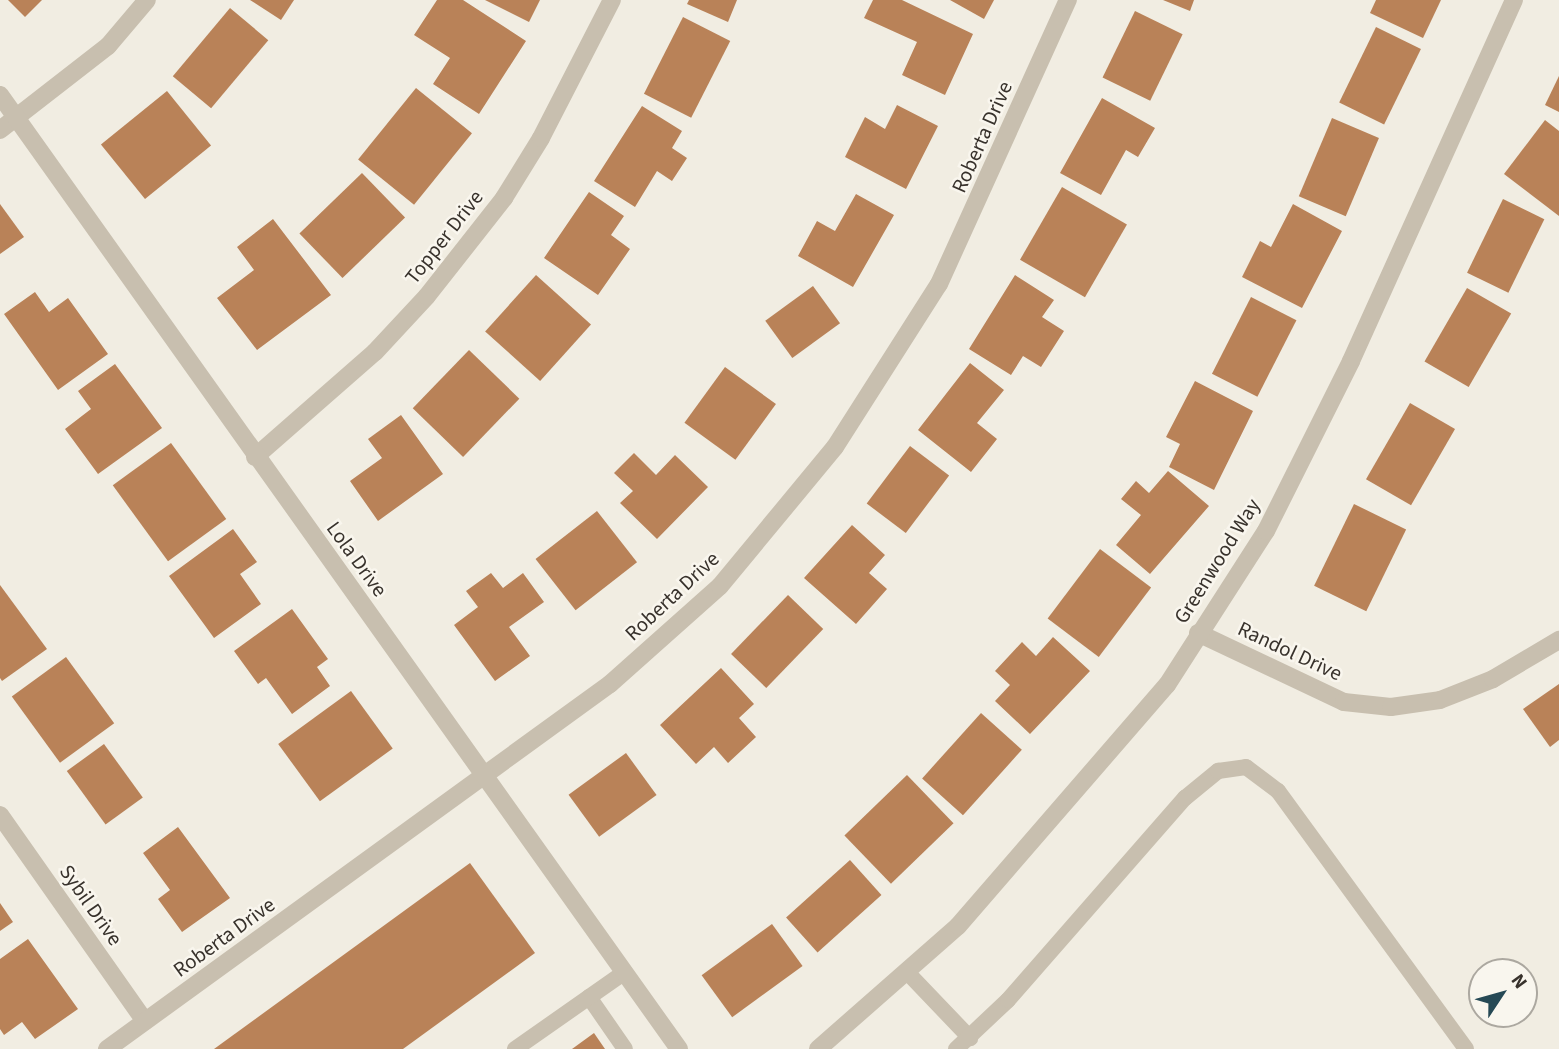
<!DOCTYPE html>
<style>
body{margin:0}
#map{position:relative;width:1559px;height:1049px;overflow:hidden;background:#f1ede2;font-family:"Source Sans 3",sans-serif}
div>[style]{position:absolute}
.building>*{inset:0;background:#b98258;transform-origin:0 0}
.service>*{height:16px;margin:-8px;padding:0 8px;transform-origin:8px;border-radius:8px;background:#c8bfaf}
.minor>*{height:18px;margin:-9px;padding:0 9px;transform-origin:9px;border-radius:9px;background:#c8bfaf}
.tertiary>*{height:18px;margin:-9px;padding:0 9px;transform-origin:9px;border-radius:9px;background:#c8bfaf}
span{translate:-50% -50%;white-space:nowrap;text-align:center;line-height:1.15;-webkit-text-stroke:5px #f9f6ee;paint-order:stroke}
.street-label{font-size:21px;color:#38322c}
.north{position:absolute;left:1468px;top:958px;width:70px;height:70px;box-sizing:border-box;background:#f9f6ee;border:2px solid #aca8a0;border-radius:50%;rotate:54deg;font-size:19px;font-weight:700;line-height:28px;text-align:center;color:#38322c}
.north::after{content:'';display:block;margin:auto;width:24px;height:32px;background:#264955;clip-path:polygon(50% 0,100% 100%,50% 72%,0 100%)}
</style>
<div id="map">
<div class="building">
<i style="clip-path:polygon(8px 0,42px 0,25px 17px)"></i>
<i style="clip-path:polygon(250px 0,294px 0,281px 20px)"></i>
<i style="clip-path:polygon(437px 0,463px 0,526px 41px,479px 114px,433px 84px,450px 58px,414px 35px)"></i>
<i style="clip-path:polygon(485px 0,540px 0,529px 22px)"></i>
<i style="clip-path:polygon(689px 0,737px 0,728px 22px,687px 4px)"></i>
<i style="clip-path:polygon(873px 0,902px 0,973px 34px,945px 95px,902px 75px,917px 42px,864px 18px)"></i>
<i style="clip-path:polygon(950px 0,994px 0,984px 19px)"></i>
<i style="clip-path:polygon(1163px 0,1194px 0,1190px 11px)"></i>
<i style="clip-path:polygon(1376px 0,1441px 0,1423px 38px,1370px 13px)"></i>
<i style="left:230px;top:8px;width:50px;height:89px;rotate:40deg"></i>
<i style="left:1135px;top:11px;width:53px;height:74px;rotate:26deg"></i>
<i style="left:683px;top:17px;width:53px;height:86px;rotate:27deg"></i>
<i style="left:1376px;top:27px;width:50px;height:84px;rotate:26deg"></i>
<i style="clip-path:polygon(1559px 76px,1559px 112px,1545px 105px)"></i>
<i style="left:416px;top:88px;width:72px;height:92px;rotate:39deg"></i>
<i style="left:167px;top:91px;width:70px;height:85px;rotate:51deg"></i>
<i style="clip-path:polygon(1102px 98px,1155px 128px,1138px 157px,1126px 150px,1101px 195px,1060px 173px)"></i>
<i style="clip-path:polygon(897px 105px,938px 126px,906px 189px,845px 157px,865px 117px,885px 129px)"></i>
<i style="clip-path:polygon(642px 106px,682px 131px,672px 148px,687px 158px,672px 181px,657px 171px,635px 207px,594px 181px)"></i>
<i style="left:1332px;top:118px;width:51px;height:85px;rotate:23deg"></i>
<i style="clip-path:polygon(1545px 120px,1559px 131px,1559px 216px,1504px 174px)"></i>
<i style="left:362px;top:173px;width:62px;height:87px;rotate:46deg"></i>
<i style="left:1062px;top:187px;width:75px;height:84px;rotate:30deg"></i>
<i style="clip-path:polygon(589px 192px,624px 216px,611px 235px,630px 249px,598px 295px,544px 258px)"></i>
<i style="clip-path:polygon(856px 194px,894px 215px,853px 287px,798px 256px,817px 221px,835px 231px)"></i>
<i style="left:1503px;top:199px;width:46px;height:82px;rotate:26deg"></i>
<i style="clip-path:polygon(0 204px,24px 237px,0 254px)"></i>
<i style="clip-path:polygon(1293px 204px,1342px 231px,1302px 308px,1242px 277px,1260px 241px,1271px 247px)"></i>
<i style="clip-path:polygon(273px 219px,331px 295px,257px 350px,217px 298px,254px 270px,237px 247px)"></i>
<i style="left:536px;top:275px;width:74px;height:76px;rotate:42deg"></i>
<i style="clip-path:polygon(1015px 275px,1054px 300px,1042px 317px,1064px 331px,1041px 367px,1023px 356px,1011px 375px,969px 349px)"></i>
<i style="left:813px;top:286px;width:46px;height:59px;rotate:54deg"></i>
<i style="left:1467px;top:288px;width:51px;height:85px;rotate:30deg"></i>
<i style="clip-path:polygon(35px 292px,49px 312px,68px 298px,108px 354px,58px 390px,4px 314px)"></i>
<i style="left:1251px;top:297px;width:51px;height:86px;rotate:27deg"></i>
<i style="left:469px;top:350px;width:70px;height:81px;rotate:44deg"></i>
<i style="clip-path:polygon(970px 363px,1004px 390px,977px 423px,997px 439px,971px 472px,918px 430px)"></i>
<i style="clip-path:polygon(115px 364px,162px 428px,98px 474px,65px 429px,91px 409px,78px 391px)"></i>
<i style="left:725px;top:367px;width:63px;height:69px;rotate:36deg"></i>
<i style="clip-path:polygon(1195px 381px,1253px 411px,1214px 490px,1169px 467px,1180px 444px,1166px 437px)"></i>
<i style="left:1410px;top:403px;width:52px;height:88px;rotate:30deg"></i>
<i style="clip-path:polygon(401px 415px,443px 474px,378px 521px,350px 481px,382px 458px,368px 439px)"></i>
<i style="left:171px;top:443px;width:94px;height:72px;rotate:54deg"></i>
<i style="left:910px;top:446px;width:49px;height:72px;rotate:37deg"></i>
<i style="clip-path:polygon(634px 453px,656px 475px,675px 455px,708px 487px,657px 539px,620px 503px,633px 491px,614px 473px)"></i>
<i style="clip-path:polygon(1168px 471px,1209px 506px,1150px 574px,1116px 545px,1141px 515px,1121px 499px,1136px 481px,1149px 493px)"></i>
<i style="left:1354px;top:504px;width:58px;height:91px;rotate:26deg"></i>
<i style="left:597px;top:511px;width:65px;height:78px;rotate:52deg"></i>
<i style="clip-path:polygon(852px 525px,885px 555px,869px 573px,887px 589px,856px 624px,804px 578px)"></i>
<i style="clip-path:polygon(233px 529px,257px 562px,240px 574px,261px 604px,214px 638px,169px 576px)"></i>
<i style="left:1100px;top:549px;width:64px;height:87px;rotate:37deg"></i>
<i style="clip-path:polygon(491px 573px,503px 588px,523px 573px,544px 602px,509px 627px,530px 656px,495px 681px,454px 625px,478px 607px,466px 591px)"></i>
<i style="clip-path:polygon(0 585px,47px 649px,2px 681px,0 678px)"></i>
<i style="left:788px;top:595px;width:49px;height:82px;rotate:44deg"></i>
<i style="clip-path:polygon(292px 609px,328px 659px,317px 667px,330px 686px,292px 714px,266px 678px,258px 684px,234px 651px)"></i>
<i style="clip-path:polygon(1053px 637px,1090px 671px,1030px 734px,995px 701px,1010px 685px,995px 671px,1022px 642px,1036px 656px)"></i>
<i style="left:66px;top:657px;width:82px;height:67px;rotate:54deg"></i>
<i style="clip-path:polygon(721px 668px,754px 704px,739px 718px,756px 737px,728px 763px,714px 747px,696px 764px,660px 725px)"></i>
<i style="clip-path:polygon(1559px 684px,1559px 740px,1550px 747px,1523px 709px)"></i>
<i style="left:351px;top:691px;width:71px;height:90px;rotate:54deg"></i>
<i style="left:981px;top:713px;width:55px;height:88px;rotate:42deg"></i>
<i style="left:104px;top:744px;width:66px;height:46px;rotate:54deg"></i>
<i style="left:626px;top:753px;width:52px;height:71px;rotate:54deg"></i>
<i style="left:907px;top:775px;width:67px;height:87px;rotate:46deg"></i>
<i style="clip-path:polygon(178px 827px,230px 898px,182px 932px,158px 899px,170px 890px,143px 853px)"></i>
<i style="left:850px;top:860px;width:47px;height:86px;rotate:48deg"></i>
<i style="clip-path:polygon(470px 863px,535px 953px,403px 1049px,214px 1049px)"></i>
<i style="clip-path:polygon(0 903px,13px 922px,0 931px)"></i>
<i style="left:772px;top:924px;width:52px;height:87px;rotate:54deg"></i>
<i style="clip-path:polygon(28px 939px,78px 1009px,35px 1039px,22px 1022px,4px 1035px,0 1029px,0 959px)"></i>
<i style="clip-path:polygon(594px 1033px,605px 1049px,572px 1049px)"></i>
</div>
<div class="service">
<i style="left:906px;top:971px;width:93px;rotate:46.3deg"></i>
<i style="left:589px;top:997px;width:63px;rotate:55.3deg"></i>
<i style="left:515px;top:1049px;width:134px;rotate:-35deg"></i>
<i style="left:956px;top:1049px;width:71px;rotate:-43.3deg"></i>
<i style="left:1008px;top:1000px;width:269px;rotate:-48.8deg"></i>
<i style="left:1185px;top:798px;width:43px;rotate:-39.3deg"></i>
<i style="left:1218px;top:771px;width:28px;rotate:-8deg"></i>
<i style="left:1246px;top:767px;width:40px;rotate:37deg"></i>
<i style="left:1278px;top:791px;width:319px;rotate:53.9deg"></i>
</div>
<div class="minor">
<i style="left:0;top:130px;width:137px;rotate:-37.9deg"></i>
<i style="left:108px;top:46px;width:60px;rotate:-49.7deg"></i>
<i style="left:255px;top:457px;width:159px;rotate:-41.2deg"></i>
<i style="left:375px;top:352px;width:76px;rotate:-47.1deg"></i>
<i style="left:427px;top:296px;width:125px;rotate:-51.8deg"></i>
<i style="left:504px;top:198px;width:70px;rotate:-58.3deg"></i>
<i style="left:541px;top:138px;width:155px;rotate:-62.8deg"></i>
<i style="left:1198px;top:633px;width:161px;rotate:25.3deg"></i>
<i style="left:1344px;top:702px;width:47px;rotate:6.1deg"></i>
<i style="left:1391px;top:707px;width:49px;rotate:-8.1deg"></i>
<i style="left:1440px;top:700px;width:57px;rotate:-21.6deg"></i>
<i style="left:1493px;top:679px;width:77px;rotate:-30.6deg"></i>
<i style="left:0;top:815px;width:252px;rotate:54.9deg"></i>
<i style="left:107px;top:1049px;width:621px;rotate:-35.97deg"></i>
<i style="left:610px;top:684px;width:147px;rotate:-41.7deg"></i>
<i style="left:720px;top:586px;width:180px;rotate:-50.4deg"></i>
<i style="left:835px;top:447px;width:193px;rotate:-57.5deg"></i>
<i style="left:939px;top:284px;width:312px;rotate:-65.6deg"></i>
<i style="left:818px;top:1049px;width:186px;rotate:-41.3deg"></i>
<i style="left:958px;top:926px;width:319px;rotate:-49.1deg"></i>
<i style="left:1167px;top:685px;width:183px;rotate:-57.3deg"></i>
<i style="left:1266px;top:531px;width:190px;rotate:-63.4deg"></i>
<i style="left:1351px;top:361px;width:396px;rotate:-65.7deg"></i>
</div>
<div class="tertiary">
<i style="left:0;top:95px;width:1171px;rotate:54.56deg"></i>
</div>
<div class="street-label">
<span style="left:982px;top:137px;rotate:-66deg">Roberta Drive</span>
<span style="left:444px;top:237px;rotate:-52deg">Topper Drive</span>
<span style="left:357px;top:559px;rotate:54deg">Lola Drive</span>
<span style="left:1217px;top:561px;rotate:-58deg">Greenwood Way</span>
<span style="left:672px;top:596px;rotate:-43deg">Roberta Drive</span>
<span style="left:1290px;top:651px;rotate:25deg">Randol Drive</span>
<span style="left:91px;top:905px;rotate:55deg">Sybil Drive</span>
<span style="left:224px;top:937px;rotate:-36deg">Roberta Drive</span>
</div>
<div class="north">N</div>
</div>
